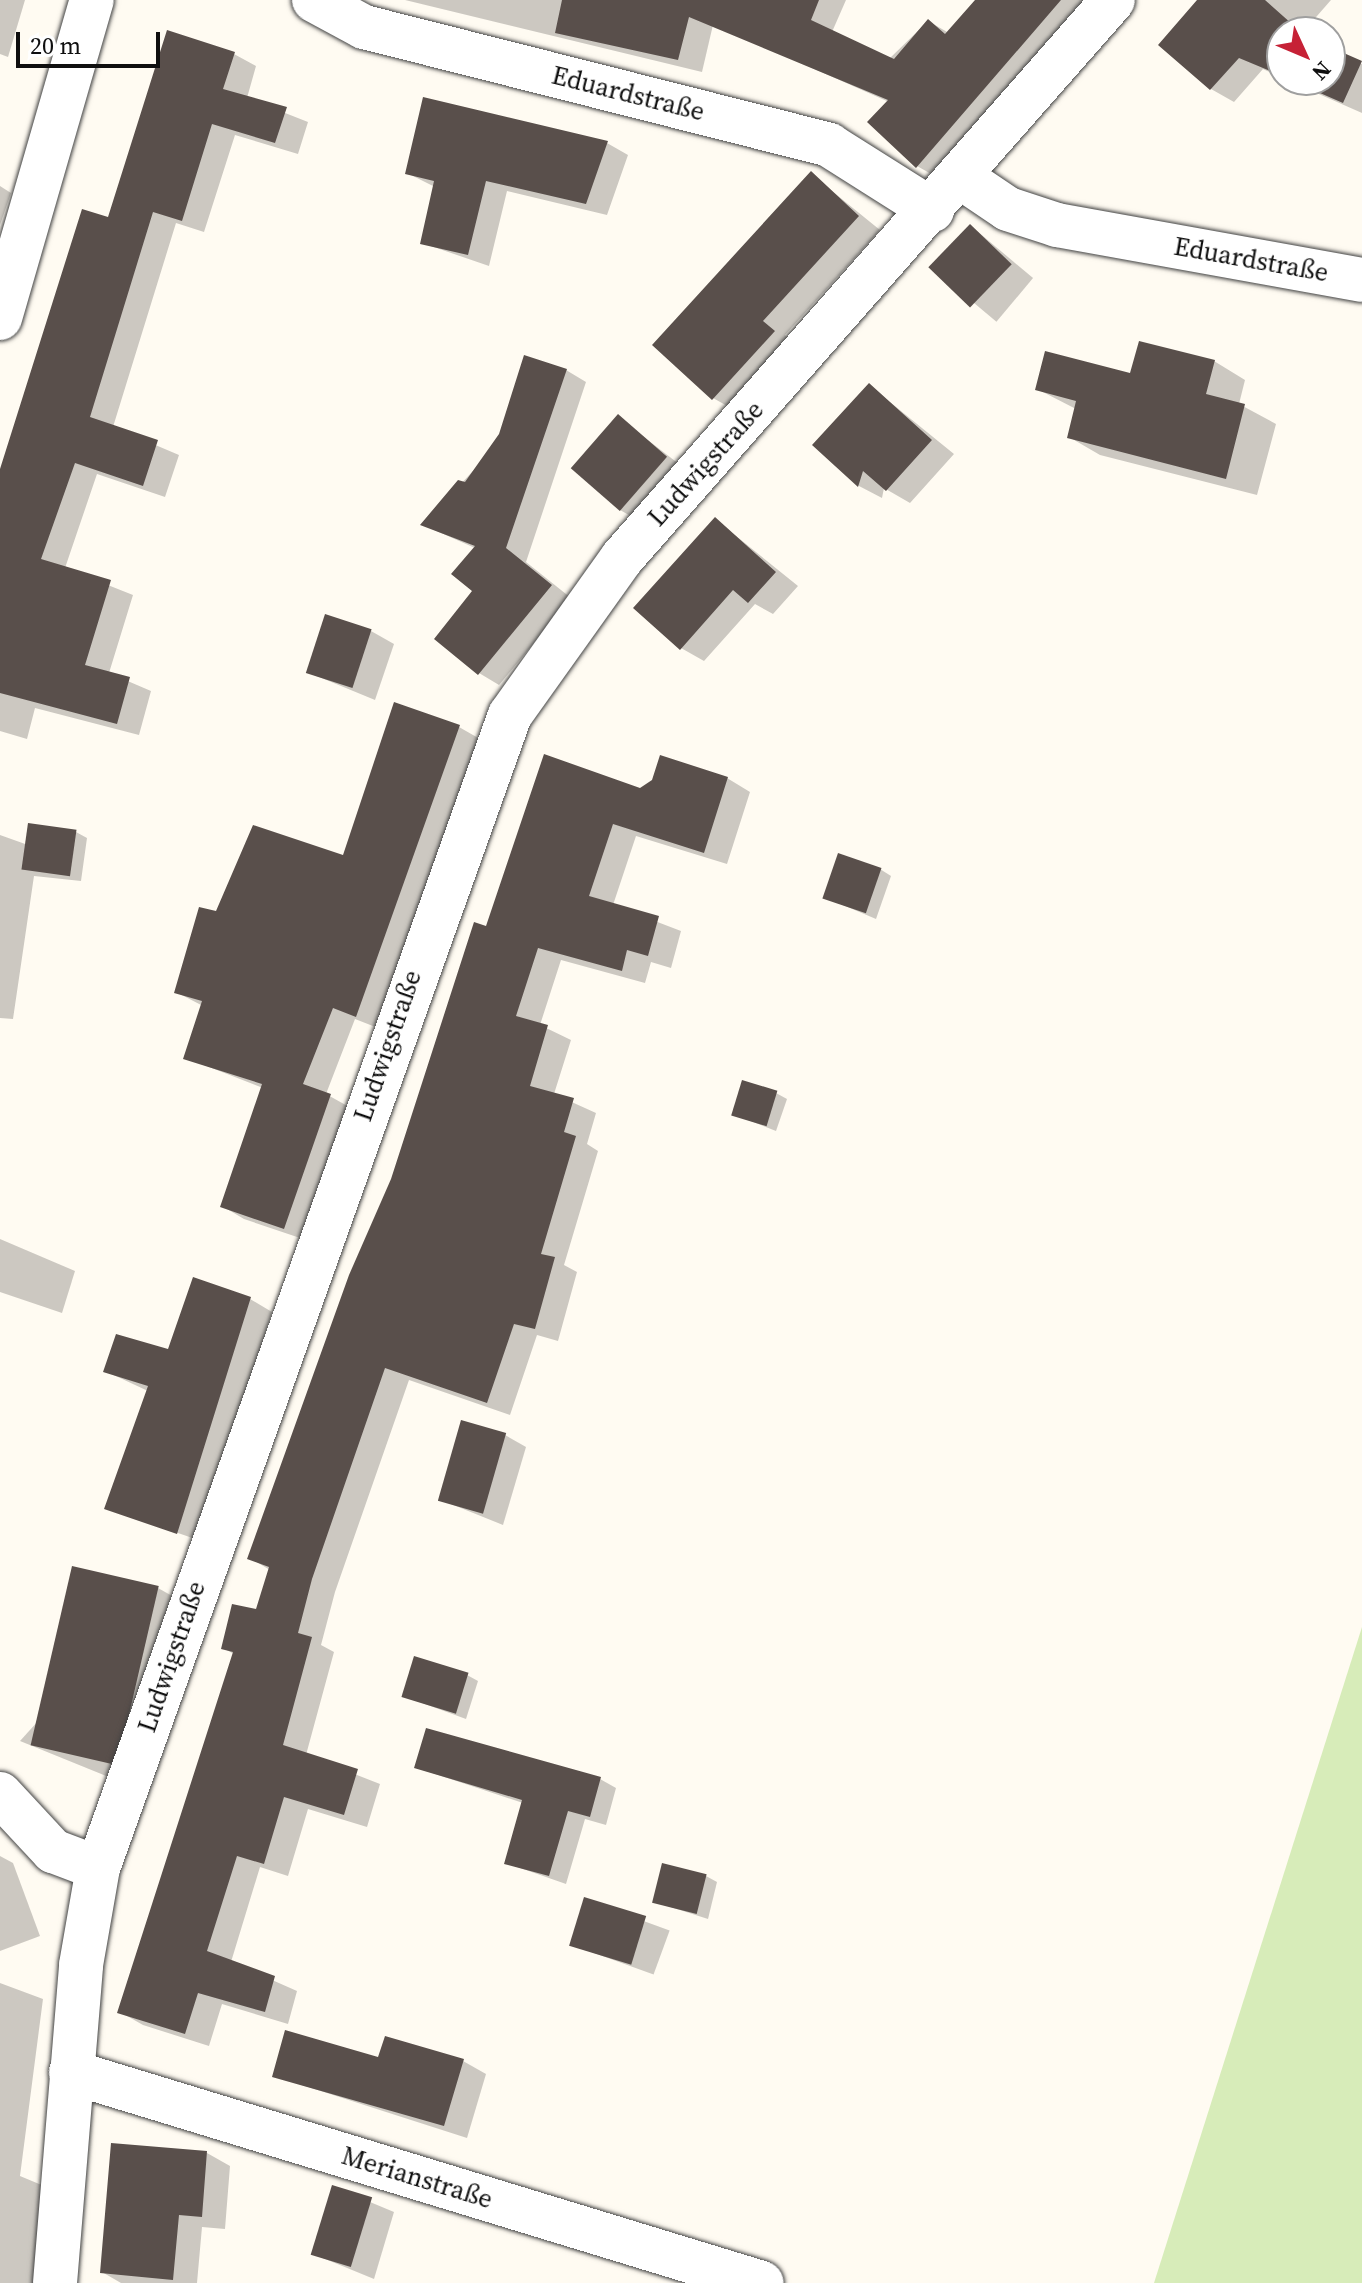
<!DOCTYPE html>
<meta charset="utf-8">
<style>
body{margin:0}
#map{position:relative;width:1362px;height:2283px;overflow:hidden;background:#fffbf2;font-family:"Source Serif 4",serif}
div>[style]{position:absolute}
.green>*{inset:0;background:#d7ecb9}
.shadow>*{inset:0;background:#0003;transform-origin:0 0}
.building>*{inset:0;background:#594f4b;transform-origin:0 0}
.roads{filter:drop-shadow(0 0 2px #424242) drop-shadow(0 0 2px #424242)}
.minor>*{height:44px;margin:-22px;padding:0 22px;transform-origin:22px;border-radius:22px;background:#fff}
span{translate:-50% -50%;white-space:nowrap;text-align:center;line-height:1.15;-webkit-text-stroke:8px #fff;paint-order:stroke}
.street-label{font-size:26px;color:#0f0f0f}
.north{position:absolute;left:1266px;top:16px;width:80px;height:80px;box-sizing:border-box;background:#fff;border:2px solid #9f9f9f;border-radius:50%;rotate:134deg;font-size:22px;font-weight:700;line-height:32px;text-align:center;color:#0f0f0f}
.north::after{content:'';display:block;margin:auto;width:28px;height:36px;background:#c62136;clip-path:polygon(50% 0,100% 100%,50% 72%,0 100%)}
.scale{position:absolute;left:16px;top:32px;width:144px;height:36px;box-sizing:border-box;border:4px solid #0f0f0f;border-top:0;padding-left:10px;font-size:24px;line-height:28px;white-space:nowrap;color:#0f0f0f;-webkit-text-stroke:6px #fff;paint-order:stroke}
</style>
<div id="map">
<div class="green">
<i style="clip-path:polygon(1362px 1627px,1362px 2283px,1154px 2283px)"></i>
</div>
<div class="shadow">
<i style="clip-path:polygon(0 0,25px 0,8px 57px,0 54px)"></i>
<i style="clip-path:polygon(405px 0,696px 0,716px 12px,702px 72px)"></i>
<i style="clip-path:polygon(744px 0,846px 0,832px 32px,888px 60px,928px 21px,949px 33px,992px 0,1096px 0,940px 179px,917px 166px,889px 102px,731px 32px)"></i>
<i style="clip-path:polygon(1202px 0,1331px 0,1303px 32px,1282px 32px,1282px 78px,1263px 69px,1234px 102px,1211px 89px)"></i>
<i style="clip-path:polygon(1330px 49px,1362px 64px,1362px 113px,1287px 80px,1330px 80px)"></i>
<i style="clip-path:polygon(234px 54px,256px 66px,247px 98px,308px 122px,298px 154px,235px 135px,204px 232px,176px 223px,113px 427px,179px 455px,165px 497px,97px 474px,65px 568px,133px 595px,109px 673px,151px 691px,139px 735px,35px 708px,27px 739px,0 731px,0 473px,109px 220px)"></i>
<i style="clip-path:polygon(607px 143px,628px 155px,607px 215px,507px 191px,489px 266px,422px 243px,435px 187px,407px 173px)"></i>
<i style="clip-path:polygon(811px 174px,880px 230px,785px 335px,796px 346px,736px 411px,713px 398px)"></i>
<i style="clip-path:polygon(0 186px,11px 193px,0 225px)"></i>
<i style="left:971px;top:226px;width:81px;height:57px;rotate:40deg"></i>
<i style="clip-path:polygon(1214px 361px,1245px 380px,1239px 404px,1276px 424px,1257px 495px,1100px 455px,1069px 437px,1076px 409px,1037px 389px)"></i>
<i style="clip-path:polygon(566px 370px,586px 382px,526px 562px,571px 598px,499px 685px,479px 673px,475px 548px,423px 525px)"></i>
<i style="clip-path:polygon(869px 385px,954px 454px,910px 503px,884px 488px,882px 498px,859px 486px,815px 445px)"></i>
<i style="clip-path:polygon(618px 417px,688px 471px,643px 523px,620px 510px)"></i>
<i style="clip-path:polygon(715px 519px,798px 586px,773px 614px,755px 604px,704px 661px,681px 648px)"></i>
<i style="clip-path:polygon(371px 631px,394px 644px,375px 700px,307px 672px)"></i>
<i style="clip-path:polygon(459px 727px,480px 739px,378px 1028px,355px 1019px,326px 1094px,351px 1108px,306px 1240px,244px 1219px,222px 1206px,263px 1088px,186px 1058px,203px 1006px,176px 992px,217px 913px,344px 857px)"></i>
<i style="clip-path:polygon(727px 778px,750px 792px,727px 864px,636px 836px,613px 905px,681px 931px,671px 968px,651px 962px,645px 983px,561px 960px,540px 1025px,571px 1040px,554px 1094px,596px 1113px,587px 1144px,598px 1151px,564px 1265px,577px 1272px,558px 1341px,537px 1335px,510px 1415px,409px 1380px,335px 1592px,321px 1645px,334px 1652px,306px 1755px,380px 1784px,367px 1827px,308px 1809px,288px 1876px,260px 1867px,231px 1962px,297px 1991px,288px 2024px,222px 2004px,209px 2046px,143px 2025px,120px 2012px,234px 1654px,223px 1648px,258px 1612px,270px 1570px,250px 1558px,487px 928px,640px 791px)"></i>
<i style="clip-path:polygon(76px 832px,87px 838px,81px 881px,34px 876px,13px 1019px,0 1018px,0 835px,28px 845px)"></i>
<i style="clip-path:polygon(880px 869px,891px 876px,876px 919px,824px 897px)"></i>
<i style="clip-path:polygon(776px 1093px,787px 1099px,776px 1131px,733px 1114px)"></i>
<i style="clip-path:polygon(0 1239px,75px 1271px,62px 1313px,0 1292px)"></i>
<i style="clip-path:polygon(250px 1299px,272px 1312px,201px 1541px,106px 1508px,148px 1391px,105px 1371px,169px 1352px)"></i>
<i style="clip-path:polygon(505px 1435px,526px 1447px,503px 1525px,441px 1500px)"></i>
<i style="clip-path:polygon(158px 1588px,181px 1601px,121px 1782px,20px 1741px)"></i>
<i style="clip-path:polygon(467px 1675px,478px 1681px,466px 1719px,403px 1696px)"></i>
<i style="clip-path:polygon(417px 1768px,600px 1779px,616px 1788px,606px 1825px,585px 1819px,566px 1884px,506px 1863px,523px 1803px)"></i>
<i style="clip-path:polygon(0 1856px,13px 1863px,40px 1936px,0 1951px)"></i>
<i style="clip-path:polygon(706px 1876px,717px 1882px,708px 1919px,655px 1902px)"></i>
<i style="left:586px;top:1900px;width:89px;height:47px;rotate:20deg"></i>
<i style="clip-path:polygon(0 1983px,43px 1999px,20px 2176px,56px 2191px,39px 2283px,0 2283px)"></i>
<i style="clip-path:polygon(380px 2059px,463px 2061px,486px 2074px,467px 2138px,274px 2076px)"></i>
<i style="clip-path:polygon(113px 2145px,207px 2153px,230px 2166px,225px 2229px,202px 2227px,197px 2283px,121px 2283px,102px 2272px)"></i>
<i style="clip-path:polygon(334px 2187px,394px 2212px,374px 2279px,313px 2254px)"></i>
</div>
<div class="building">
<i style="clip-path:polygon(562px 0,819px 0,811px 20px,894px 59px,928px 19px,945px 34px,975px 0,1061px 0,916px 168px,867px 122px,888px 100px,689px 17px,678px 60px,555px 33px)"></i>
<i style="clip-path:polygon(1197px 0,1265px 0,1301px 32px,1282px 32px,1282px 76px,1239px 58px,1210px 90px,1158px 45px)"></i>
<i style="clip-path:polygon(167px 30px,235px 52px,223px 89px,287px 107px,275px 143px,212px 124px,182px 221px,153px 212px,90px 417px,158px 440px,143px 486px,75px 463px,41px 559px,111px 580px,85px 665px,130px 677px,117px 724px,0 693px,0 469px,82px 209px,108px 217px)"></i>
<i style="clip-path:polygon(1330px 47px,1362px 61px,1343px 103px,1290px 80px,1330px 80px)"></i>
<i style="clip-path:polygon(423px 97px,608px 141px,586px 204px,486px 181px,468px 255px,420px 244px,434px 181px,405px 174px)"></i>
<i style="clip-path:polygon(811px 171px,859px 216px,763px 321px,775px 331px,712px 400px,652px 345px)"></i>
<i style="left:970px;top:224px;width:58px;height:60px;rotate:44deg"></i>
<i style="clip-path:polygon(1139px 341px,1215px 360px,1206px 394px,1245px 404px,1226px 479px,1067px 438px,1076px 401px,1035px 390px,1045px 351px,1130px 373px)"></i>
<i style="clip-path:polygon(524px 355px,567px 369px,506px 548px,552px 585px,478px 675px,434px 639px,472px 591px,451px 574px,475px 546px,420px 525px,458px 480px,465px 482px,499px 434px)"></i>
<i style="clip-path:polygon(869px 383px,932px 440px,886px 491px,863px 471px,858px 487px,812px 445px)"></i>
<i style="left:618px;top:414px;width:65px;height:72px;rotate:41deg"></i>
<i style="clip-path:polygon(715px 517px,776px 572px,748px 603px,733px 590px,680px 650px,633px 608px)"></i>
<i style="left:325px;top:614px;width:49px;height:62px;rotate:18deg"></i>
<i style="clip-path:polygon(394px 702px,460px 725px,356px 1017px,333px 1008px,303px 1084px,331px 1094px,284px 1229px,220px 1207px,262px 1084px,183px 1059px,202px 1001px,174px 993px,199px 907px,216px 911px,253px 825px,343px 855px)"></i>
<i style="clip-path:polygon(544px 754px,640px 788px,652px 780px,660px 755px,728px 777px,704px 853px,613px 824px,589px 896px,659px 916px,648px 956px,627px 950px,622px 971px,538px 948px,516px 1016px,548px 1025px,530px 1086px,574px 1098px,564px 1132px,576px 1136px,541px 1254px,555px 1257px,535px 1329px,514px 1324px,487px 1403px,385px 1368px,312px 1579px,298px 1633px,312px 1637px,283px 1745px,358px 1769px,344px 1815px,284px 1797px,264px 1864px,237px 1856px,207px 1951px,275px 1976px,265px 2012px,198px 1993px,185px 2034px,117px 2013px,233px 1652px,221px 1649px,232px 1604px,256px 1609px,269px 1567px,247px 1559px,349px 1275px,391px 1179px,474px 922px,486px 926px)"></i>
<i style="left:28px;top:823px;width:49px;height:47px;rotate:8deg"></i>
<i style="left:838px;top:853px;width:46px;height:48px;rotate:19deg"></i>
<i style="left:742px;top:1080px;width:37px;height:37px;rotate:17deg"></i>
<i style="clip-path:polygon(193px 1277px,251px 1297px,177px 1534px,104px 1509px,148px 1386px,103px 1372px,116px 1334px,168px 1349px)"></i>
<i style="left:461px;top:1420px;width:47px;height:84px;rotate:16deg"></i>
<i style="left:72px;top:1566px;width:89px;height:184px;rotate:13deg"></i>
<i style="left:414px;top:1656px;width:57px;height:43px;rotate:17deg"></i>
<i style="clip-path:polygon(426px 1728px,601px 1777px,590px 1817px,568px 1811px,549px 1876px,504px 1864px,522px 1800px,414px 1768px)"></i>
<i style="left:662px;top:1863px;width:46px;height:41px;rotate:14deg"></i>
<i style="left:584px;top:1897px;width:65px;height:51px;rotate:17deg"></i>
<i style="clip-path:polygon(285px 2030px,378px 2057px,385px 2036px,464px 2059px,444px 2126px,272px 2077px)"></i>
<i style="clip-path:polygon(111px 2143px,207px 2151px,202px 2217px,179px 2215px,173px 2280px,100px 2273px)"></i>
<i style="left:332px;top:2185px;width:42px;height:73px;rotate:17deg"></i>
</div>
<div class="roads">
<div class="minor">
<i style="left:314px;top:0;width:57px;rotate:28.4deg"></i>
<i style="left:364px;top:27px;width:480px;rotate:14.2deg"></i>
<i style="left:829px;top:145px;width:122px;rotate:32.3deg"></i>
<i style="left:962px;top:178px;width:55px;rotate:34deg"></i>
<i style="left:1008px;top:209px;width:52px;rotate:18.1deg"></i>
<i style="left:1057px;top:225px;width:310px;rotate:10.2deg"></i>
<i style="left:0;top:318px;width:331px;rotate:-73.9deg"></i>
<i style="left:0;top:1794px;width:78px;rotate:47.1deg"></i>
<i style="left:53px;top:1851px;width:48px;rotate:20.7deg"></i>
<i style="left:71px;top:2072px;width:722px;rotate:16.98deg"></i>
<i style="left:55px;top:2283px;width:319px;rotate:-85.3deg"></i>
<i style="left:81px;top:1965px;width:98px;rotate:-80.1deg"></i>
<i style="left:98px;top:1868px;width:1224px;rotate:-70.34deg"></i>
<i style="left:510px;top:715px;width:193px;rotate:-54.5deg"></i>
<i style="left:622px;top:558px;width:743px;rotate:-48.65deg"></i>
</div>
</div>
<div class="street-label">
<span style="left:628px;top:94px;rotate:14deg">Eduardstraße</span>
<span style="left:1251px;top:260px;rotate:10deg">Eduardstraße</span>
<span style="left:706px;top:464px;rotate:-48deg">Ludwigstraße</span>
<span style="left:388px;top:1046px;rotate:-71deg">Ludwigstraße</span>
<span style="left:172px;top:1657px;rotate:-71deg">Ludwigstraße</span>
<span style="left:417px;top:2178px;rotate:17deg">Merianstraße</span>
</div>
<div class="north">N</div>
<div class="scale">20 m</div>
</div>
